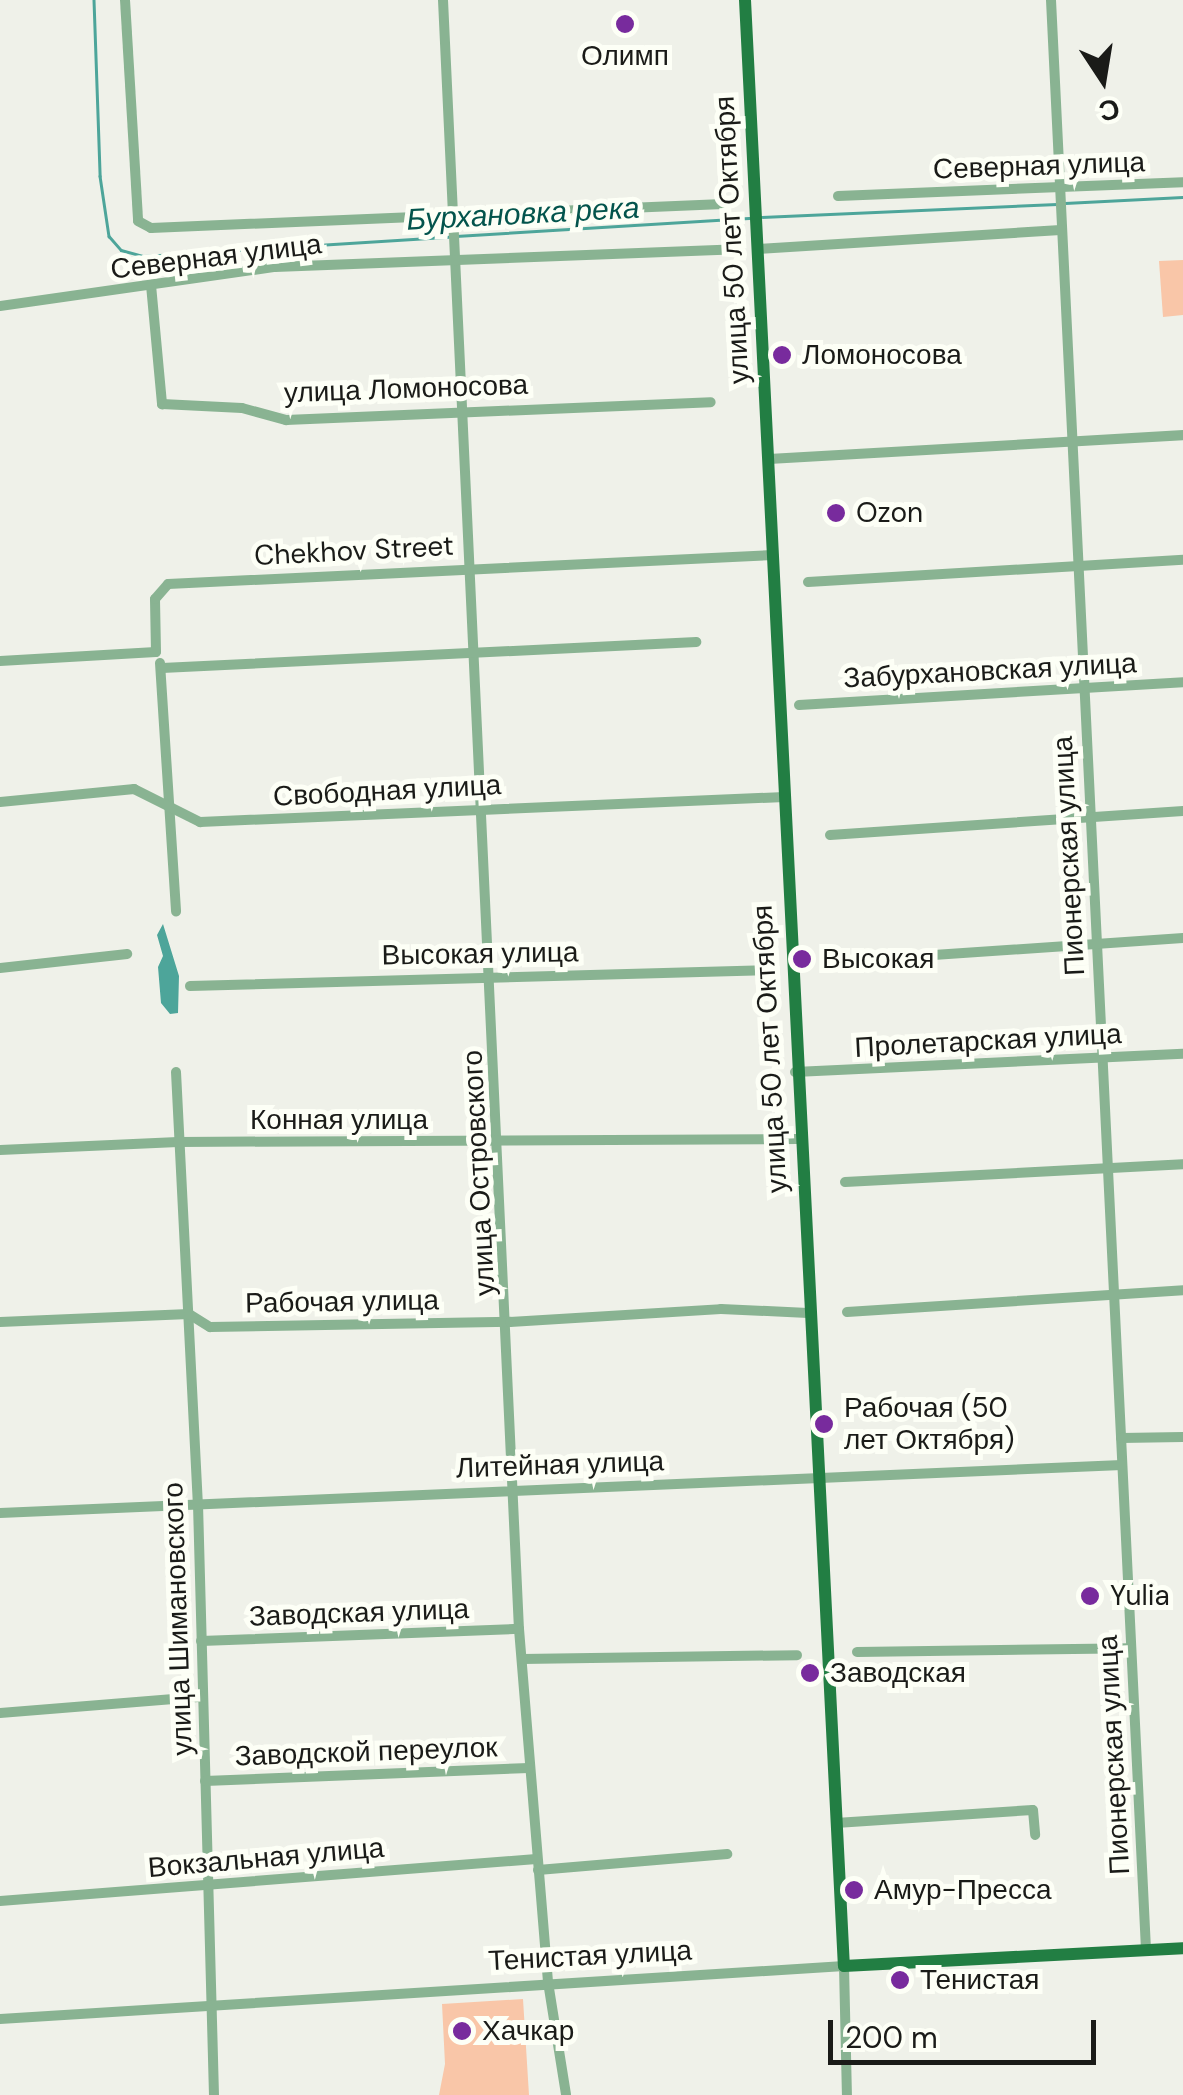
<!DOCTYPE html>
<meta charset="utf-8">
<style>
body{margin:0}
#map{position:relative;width:1183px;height:2095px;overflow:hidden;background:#eff1e9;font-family:"DM Sans",sans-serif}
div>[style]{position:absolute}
.green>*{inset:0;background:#f9c6a8}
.water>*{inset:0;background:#4da59a}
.stream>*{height:2.5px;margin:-1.25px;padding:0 1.25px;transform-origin:1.25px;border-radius:1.25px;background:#4da59a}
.minor>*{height:10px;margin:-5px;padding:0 5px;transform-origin:5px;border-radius:5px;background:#89b392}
.major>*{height:12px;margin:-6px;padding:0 6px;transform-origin:6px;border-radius:6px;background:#227e43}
.dots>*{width:28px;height:28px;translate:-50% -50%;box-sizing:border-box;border:5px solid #fdfff6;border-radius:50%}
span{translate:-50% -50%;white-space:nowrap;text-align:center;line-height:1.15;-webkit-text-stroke:10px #fdfff6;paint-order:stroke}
.poi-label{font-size:28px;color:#1a1b18}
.left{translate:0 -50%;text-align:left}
.street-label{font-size:28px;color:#1a1b18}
.water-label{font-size:30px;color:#03544c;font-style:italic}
.north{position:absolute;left:1053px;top:30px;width:100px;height:100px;-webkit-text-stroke:8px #fdfff6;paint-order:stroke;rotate:168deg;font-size:28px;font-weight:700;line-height:40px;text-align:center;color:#1a1b18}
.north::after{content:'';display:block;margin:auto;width:35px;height:45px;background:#1a1b18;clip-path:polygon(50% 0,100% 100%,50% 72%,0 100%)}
.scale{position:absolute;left:828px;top:2020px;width:268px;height:45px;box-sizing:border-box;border:5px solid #1a1b18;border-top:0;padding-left:12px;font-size:30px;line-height:35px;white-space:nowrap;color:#1a1b18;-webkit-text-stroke:8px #fdfff6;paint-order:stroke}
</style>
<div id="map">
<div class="green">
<i style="clip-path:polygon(1183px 260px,1183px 315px,1163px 317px,1159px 261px)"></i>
<i style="clip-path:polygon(523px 1999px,529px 2095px,439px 2095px,445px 2064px,442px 2004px)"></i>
</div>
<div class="water">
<i style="clip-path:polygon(163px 924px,179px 976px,178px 1013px,170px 1014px,161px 1003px,158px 967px,163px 956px,157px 935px)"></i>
</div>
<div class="stream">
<i style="left:94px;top:0;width:176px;rotate:88deg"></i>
<i style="left:100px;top:176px;width:61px;rotate:81.5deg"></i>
<i style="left:109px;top:236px;width:18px;rotate:49deg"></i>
<i style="left:121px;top:250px;width:24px;rotate:15deg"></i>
<i style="left:144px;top:256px;width:305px;rotate:-3.6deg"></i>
<i style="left:1065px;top:203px;width:118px;rotate:-2.9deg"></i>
<i style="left:760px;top:217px;width:297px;rotate:-2.5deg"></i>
<i style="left:456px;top:236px;width:297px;rotate:-3.5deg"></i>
</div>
<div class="minor">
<i style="left:125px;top:0;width:221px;rotate:86.6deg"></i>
<i style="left:138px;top:221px;width:15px;rotate:28deg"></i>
<i style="left:151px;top:228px;width:573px;rotate:-2.4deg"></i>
<i style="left:443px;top:0;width:1631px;rotate:87.33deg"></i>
<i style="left:519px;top:1629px;width:354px;rotate:85.3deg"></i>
<i style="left:548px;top:1982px;width:114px;rotate:80.9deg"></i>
<i style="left:1051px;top:0;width:1952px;rotate:87.21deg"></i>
<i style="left:838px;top:196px;width:345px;rotate:-2.3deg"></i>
<i style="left:758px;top:249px;width:303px;rotate:-3.6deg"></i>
<i style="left:151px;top:285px;width:120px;rotate:84.7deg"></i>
<i style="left:162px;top:404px;width:80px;rotate:2.9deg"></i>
<i style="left:242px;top:408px;width:46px;rotate:15.3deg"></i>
<i style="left:286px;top:420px;width:425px;rotate:-2.4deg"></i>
<i style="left:0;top:306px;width:278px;rotate:-8.1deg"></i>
<i style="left:275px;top:267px;width:462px;rotate:-2.2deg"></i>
<i style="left:769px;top:459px;width:415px;rotate:-3.3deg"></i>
<i style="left:808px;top:582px;width:376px;rotate:-3.4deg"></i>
<i style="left:0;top:661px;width:156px;rotate:-3.3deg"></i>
<i style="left:156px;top:652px;width:53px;rotate:-91.1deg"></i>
<i style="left:155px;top:599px;width:20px;rotate:-49deg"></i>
<i style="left:168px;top:584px;width:606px;rotate:-2.74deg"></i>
<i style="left:160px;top:663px;width:249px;rotate:86.3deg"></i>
<i style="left:162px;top:668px;width:535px;rotate:-2.79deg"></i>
<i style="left:799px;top:705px;width:385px;rotate:-3.4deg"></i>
<i style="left:0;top:802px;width:135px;rotate:-5.5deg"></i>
<i style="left:134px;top:789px;width:74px;rotate:26.6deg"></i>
<i style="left:200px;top:822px;width:585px;rotate:-2.45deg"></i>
<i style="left:830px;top:835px;width:354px;rotate:-3.9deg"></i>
<i style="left:831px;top:962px;width:353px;rotate:-3.9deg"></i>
<i style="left:0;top:968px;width:128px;rotate:-6.3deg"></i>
<i style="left:190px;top:986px;width:582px;rotate:-1.57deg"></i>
<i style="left:176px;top:1072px;width:433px;rotate:87.1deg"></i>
<i style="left:198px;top:1504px;width:591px;rotate:88.45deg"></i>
<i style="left:795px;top:1072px;width:388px;rotate:-2.7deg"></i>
<i style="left:0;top:1150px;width:178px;rotate:-2.6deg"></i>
<i style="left:178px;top:1142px;width:620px;rotate:-0.28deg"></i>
<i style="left:845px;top:1182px;width:338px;rotate:-3deg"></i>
<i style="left:847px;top:1312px;width:337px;rotate:-3.7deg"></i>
<i style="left:0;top:1322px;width:189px;rotate:-2.4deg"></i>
<i style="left:189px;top:1314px;width:25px;rotate:32deg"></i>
<i style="left:210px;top:1327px;width:300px;rotate:-1deg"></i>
<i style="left:510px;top:1322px;width:211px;rotate:-3.5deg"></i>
<i style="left:721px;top:1309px;width:87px;rotate:2.6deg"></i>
<i style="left:1121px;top:1438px;width:62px;rotate:-0.9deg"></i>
<i style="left:0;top:1513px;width:1123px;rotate:-2.45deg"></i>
<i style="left:201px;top:1641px;width:318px;rotate:-2.2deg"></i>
<i style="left:857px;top:1652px;width:274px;rotate:-0.8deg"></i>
<i style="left:522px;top:1659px;width:275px;rotate:-0.8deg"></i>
<i style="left:0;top:1713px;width:202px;rotate:-4.6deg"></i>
<i style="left:205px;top:1781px;width:324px;rotate:-2.3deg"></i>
<i style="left:836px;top:1823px;width:197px;rotate:-3.8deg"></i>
<i style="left:1033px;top:1810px;width:25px;rotate:85deg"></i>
<i style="left:538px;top:1870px;width:190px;rotate:-4.8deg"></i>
<i style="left:0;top:1901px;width:538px;rotate:-4.48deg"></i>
<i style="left:0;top:2019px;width:846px;rotate:-3.59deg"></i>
<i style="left:844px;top:1966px;width:129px;rotate:88.7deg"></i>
</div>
<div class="major">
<i style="left:745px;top:0;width:1968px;rotate:87.12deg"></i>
<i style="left:844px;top:1966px;width:339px;rotate:-3deg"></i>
</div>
<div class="dots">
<i style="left:625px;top:24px;background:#782b9d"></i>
<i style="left:782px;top:355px;background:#782b9d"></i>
<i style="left:836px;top:513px;background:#782b9d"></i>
<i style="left:802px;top:959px;background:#782b9d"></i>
<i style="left:824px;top:1424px;background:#782b9d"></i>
<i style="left:1090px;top:1596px;background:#782b9d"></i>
<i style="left:810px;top:1673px;background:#782b9d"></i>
<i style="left:854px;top:1890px;background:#782b9d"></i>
<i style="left:900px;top:1980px;background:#782b9d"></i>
<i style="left:462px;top:2031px;background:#782b9d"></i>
</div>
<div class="poi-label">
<span style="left:625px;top:56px">Олимп</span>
<span class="left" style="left:802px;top:355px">Ломоносова</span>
<span class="left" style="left:856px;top:513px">Ozon</span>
<span class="left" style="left:822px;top:959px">Высокая</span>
<span class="left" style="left:844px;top:1424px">Рабочая (50<br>лет Октября)</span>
<span class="left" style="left:1110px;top:1596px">Yulia</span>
<span class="left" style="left:830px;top:1673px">Заводская</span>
<span class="left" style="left:874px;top:1890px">Амур-Пресса</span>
<span class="left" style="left:920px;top:1980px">Тенистая</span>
<span class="left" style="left:482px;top:2031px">Хачкар</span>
</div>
<div class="street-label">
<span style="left:1039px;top:166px;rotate:-2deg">Северная улица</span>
<span style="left:732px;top:240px;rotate:-93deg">улица 50 лет Октября</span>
<span style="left:216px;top:257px;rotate:-7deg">Северная улица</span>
<span style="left:406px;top:389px;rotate:-2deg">улица Ломоносова</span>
<span style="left:354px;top:551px;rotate:-3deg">Chekhov Street</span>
<span style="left:990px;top:671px;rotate:-3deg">Забурхановская улица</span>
<span style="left:387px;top:791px;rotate:-3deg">Свободная улица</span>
<span style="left:1069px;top:856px;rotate:-93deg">Пионерская улица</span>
<span style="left:480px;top:954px;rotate:-1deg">Высокая улица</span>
<span style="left:988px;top:1041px;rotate:-3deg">Пролетарская улица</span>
<span style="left:770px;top:1049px;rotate:-93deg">улица 50 лет Октября</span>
<span style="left:339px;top:1120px">Конная улица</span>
<span style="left:479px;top:1173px;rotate:-93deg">улица Островского</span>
<span style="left:342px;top:1302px;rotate:-1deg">Рабочая улица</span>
<span style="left:560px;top:1465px;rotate:-2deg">Литейная улица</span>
<span style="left:359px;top:1613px;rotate:-2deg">Заводская улица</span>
<span style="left:178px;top:1619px;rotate:-92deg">улица Шимановского</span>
<span style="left:366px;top:1752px;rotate:-2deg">Заводской переулок</span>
<span style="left:1114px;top:1755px;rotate:-93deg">Пионерская улица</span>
<span style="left:266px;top:1858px;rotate:-5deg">Вокзальная улица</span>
<span style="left:590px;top:1956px;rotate:-3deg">Тенистая улица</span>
</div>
<div class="water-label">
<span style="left:523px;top:214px;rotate:-3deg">Бурхановка река</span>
</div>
<div class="north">С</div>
<div class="scale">200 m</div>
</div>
